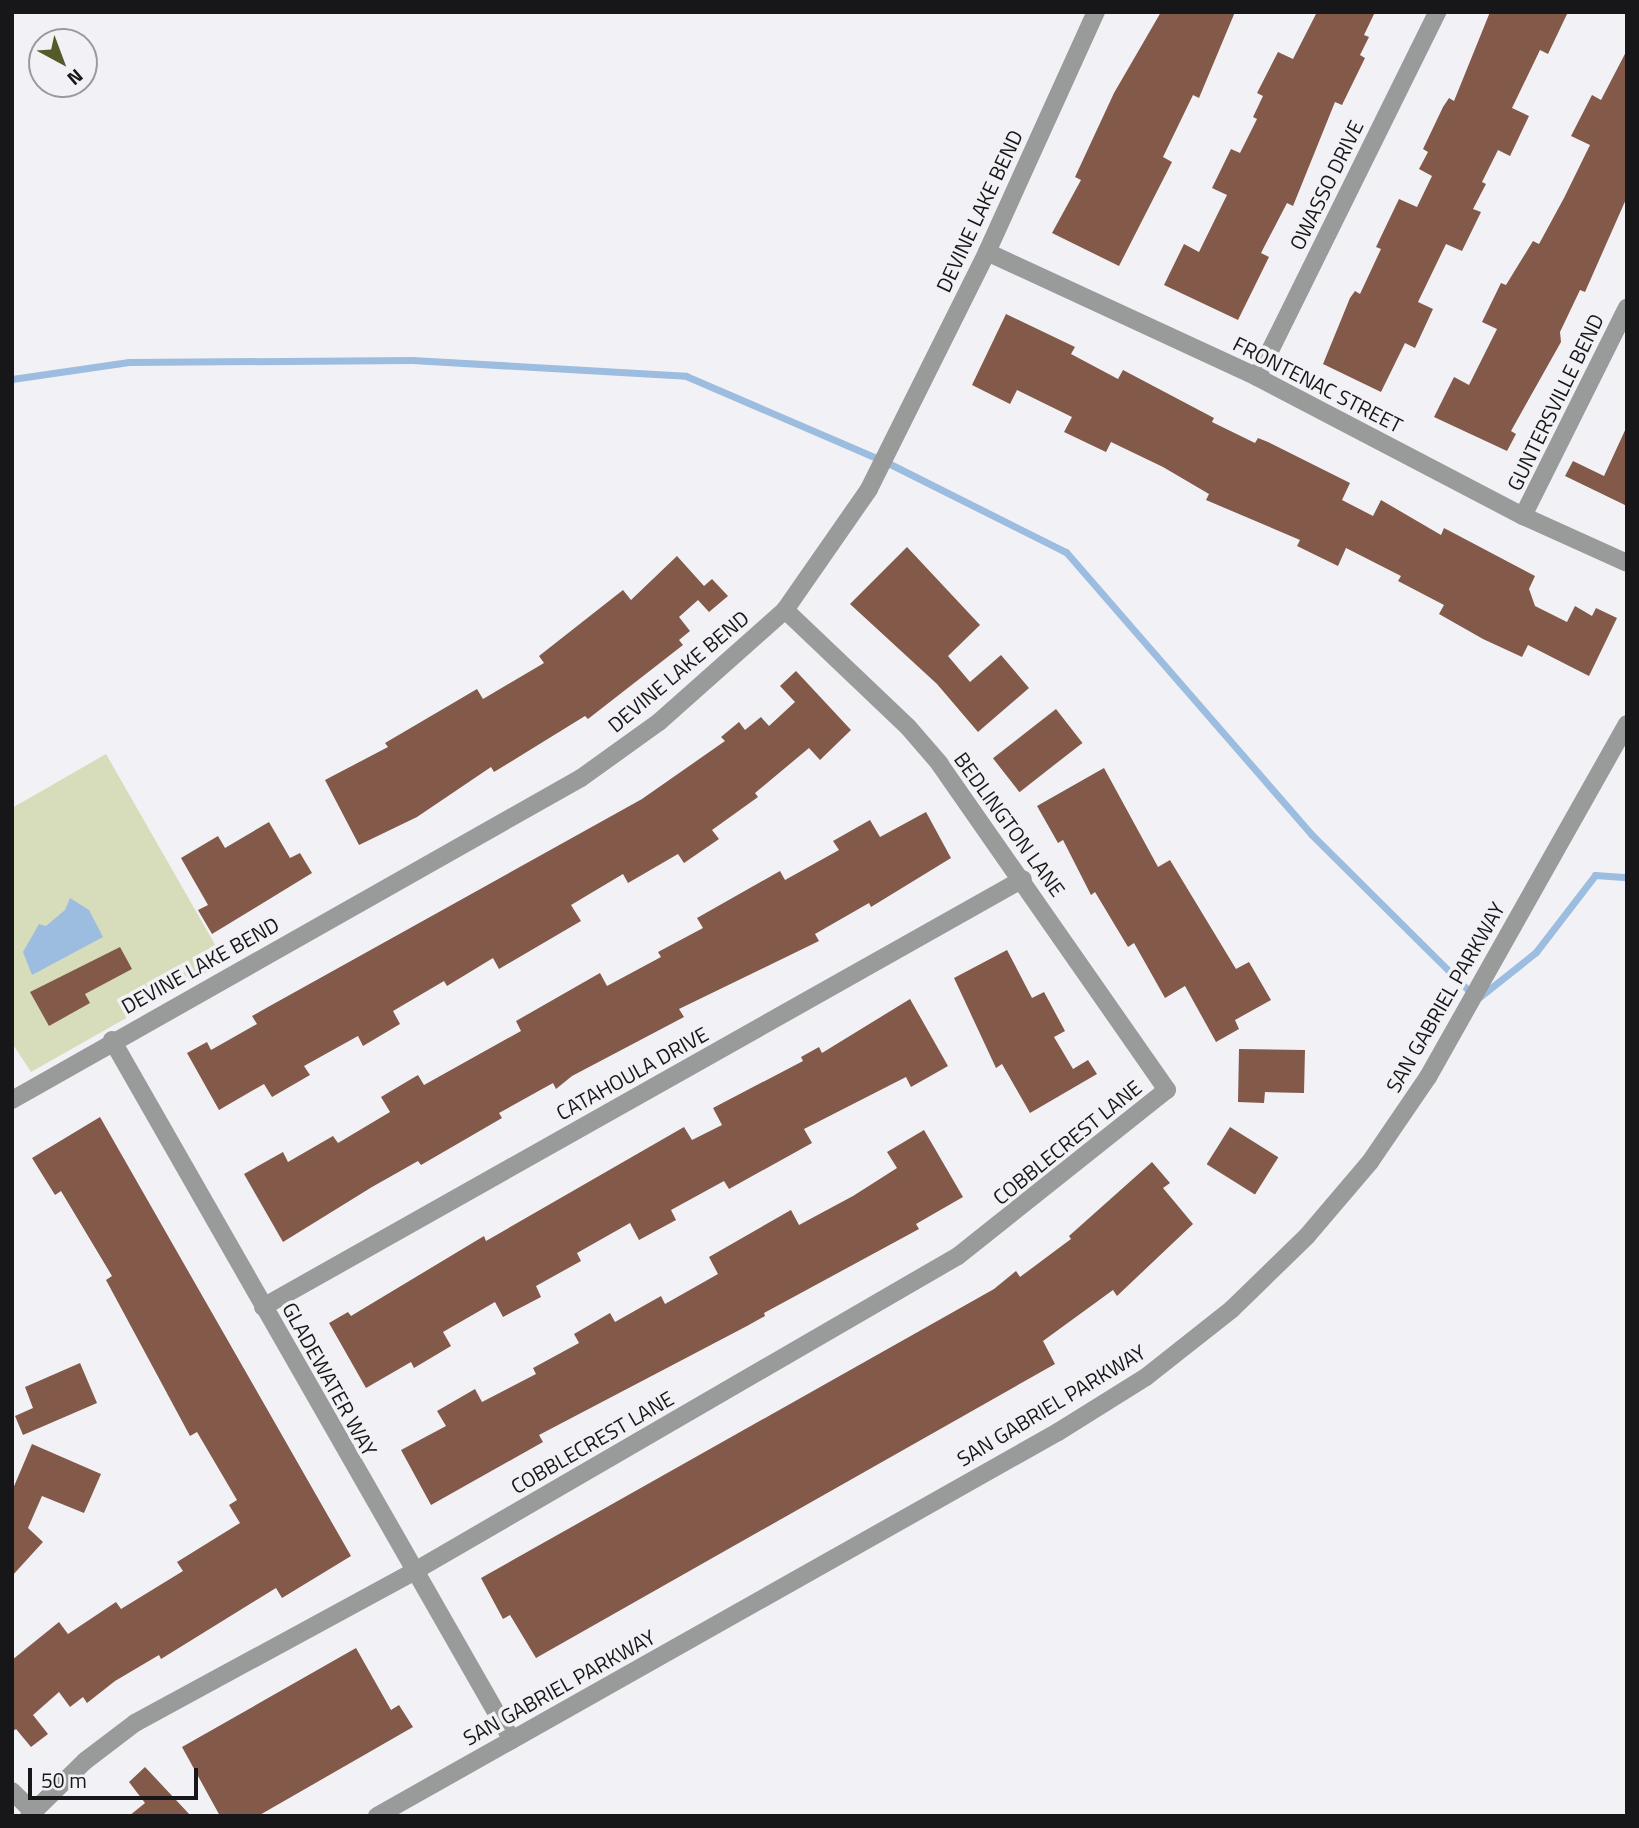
<!DOCTYPE html>
<style>
body{margin:0}
#map{position:relative;width:1639px;height:1828px;overflow:hidden;background:#f2f2f6;font-family:"Titillium Web",sans-serif}
div>[style]{position:absolute}
.green>*{inset:0;background:#d7ddbb}
.water>*{inset:0;background:#9cbddf}
.stream>*{height:7px;margin:-3.5px;padding:0 3.5px;transform-origin:3.5px;border-radius:3.5px;background:#9cbddf}
.building>*{inset:0;background:#83594a;transform-origin:0 0}
.minor>*{height:18px;margin:-9px;padding:0 9px;transform-origin:9px;border-radius:9px;background:#999b9b}
span{translate:-50% -50%;white-space:nowrap;text-align:center;line-height:1.15;-webkit-text-stroke:7px #f2f2f6;paint-order:stroke}
.street-label{font-size:21px;color:#171719}
.frame{position:absolute;inset:0;border:14px solid #171719;pointer-events:none}
.north{position:absolute;left:28px;top:28px;width:70px;height:70px;box-sizing:border-box;background:#f2f2f6;border:2px solid #9a9a9e;border-radius:50%;rotate:139deg;font-size:19px;font-weight:700;line-height:28px;text-align:center;color:#171719}
.north::after{content:'';display:block;margin:auto;width:24px;height:32px;background:#555a28;clip-path:polygon(50% 0,100% 100%,50% 72%,0 100%)}
.scale{position:absolute;left:28px;top:1768px;width:170px;height:32px;box-sizing:border-box;border:4px solid #171719;border-top:0;padding-left:9px;font-size:21px;line-height:24px;white-space:nowrap;color:#171719;-webkit-text-stroke:5px #f2f2f6;paint-order:stroke}
</style>
<div id="map">
<div class="green">
<i style="clip-path:polygon(106px 754px,225px 962px,31px 1072px,12px 1043px,12px 808px)"></i>
</div>
<div class="water">
<i style="clip-path:polygon(70px 898px,89px 910px,103px 937px,32px 975px,23px 952px,39px 924px,46px 926px,65px 910px)"></i>
</div>
<div class="stream">
<i style="left:12px;top:379px;width:118px;rotate:-8.3deg"></i>
<i style="left:129px;top:362px;width:283px;rotate:-0.4deg"></i>
<i style="left:412px;top:360px;width:274px;rotate:3.3deg"></i>
<i style="left:686px;top:376px;width:220px;rotate:23.3deg"></i>
<i style="left:888px;top:463px;width:199px;rotate:26.6deg"></i>
<i style="left:1066px;top:552px;width:374px;rotate:49deg"></i>
<i style="left:1311px;top:834px;width:234px;rotate:44.8deg"></i>
<i style="left:1477px;top:999px;width:75px;rotate:-38.5deg"></i>
<i style="left:1536px;top:952px;width:97px;rotate:-52.5deg"></i>
<i style="left:1595px;top:875px;width:32px;rotate:4deg"></i>
</div>
<div class="building">
<i style="clip-path:polygon(1161px 12px,1235px 12px,1199px 98px,1193px 95px,1163px 157px,1172px 162px,1119px 266px,1052px 233px,1081px 180px,1075px 177px,1114px 93px)"></i>
<i style="clip-path:polygon(1317px 12px,1375px 12px,1364px 35px,1369px 37px,1360px 55px,1365px 58px,1342px 105px,1335px 102px,1293px 206px,1287px 203px,1261px 253px,1269px 257px,1238px 320px,1164px 285px,1184px 244px,1199px 252px,1227px 195px,1212px 188px,1231px 149px,1240px 153px,1257px 119px,1253px 117px,1263px 96px,1257px 93px,1278px 52px,1293px 59px)"></i>
<i style="clip-path:polygon(1490px 12px,1568px 12px,1548px 54px,1540px 50px,1512px 108px,1529px 116px,1510px 156px,1498px 150px,1482px 182px,1486px 184px,1473px 209px,1481px 212px,1462px 251px,1446px 244px,1418px 302px,1433px 309px,1415px 348px,1405px 343px,1381px 392px,1323px 364px,1350px 298px,1355px 291px,1360px 294px,1381px 249px,1376px 247px,1399px 199px,1417px 207px,1432px 176px,1419px 169px,1428px 152px,1423px 149px,1443px 107px,1449px 98px,1454px 101px)"></i>
<i style="clip-path:polygon(1627px 50px,1627px 197px,1585px 292px,1580px 290px,1560px 332px,1561px 342px,1511px 431px,1516px 434px,1507px 451px,1434px 417px,1454px 377px,1469px 385px,1497px 329px,1482px 322px,1501px 283px,1506px 285px,1533px 241px,1539px 244px,1564px 198px,1590px 145px,1571px 136px,1592px 95px,1601px 100px)"></i>
<i style="clip-path:polygon(1006px 314px,1075px 347px,1071px 354px,1118px 379px,1123px 370px,1214px 418px,1212px 422px,1255px 443px,1258px 438px,1268px 442px,1350px 483px,1342px 500px,1373px 516px,1381px 500px,1441px 535px,1444px 528px,1535px 576px,1529px 589px,1535px 606px,1567px 622px,1575px 606px,1592px 616px,1596px 608px,1617px 618px,1589px 676px,1528px 645px,1522px 657px,1483px 639px,1439px 614px,1444px 605px,1398px 581px,1401px 576px,1346px 548px,1338px 566px,1297px 546px,1300px 540px,1206px 500px,1209px 494px,1163px 467px,1111px 442px,1106px 452px,1064px 432px,1072px 417px,1017px 390px,1010px 404px,972px 385px)"></i>
<i style="clip-path:polygon(1627px 426px,1627px 506px,1565px 476px,1573px 461px,1604px 476px)"></i>
<i style="clip-path:polygon(907px 547px,980px 625px,948px 656px,970px 682px,1001px 655px,1029px 688px,978px 732px,937px 684px,850px 604px)"></i>
<i style="clip-path:polygon(677px 556px,704px 586px,712px 579px,728px 596px,709px 612px,698px 600px,679px 617px,690px 631px,679px 640px,683px 645px,588px 719px,585px 716px,494px 772px,491px 767px,417px 817px,359px 845px,325px 780px,388px 747px,385px 743px,477px 689px,483px 699px,544px 663px,539px 656px,623px 590px,631px 600px)"></i>
<i style="clip-path:polygon(796px 671px,851px 730px,820px 760px,809px 748px,755px 793px,758px 797px,712px 830px,719px 839px,684px 863px,678px 854px,628px 883px,623px 874px,571px 905px,581px 921px,499px 969px,493px 958px,447px 986px,444px 981px,393px 1011px,400px 1024px,363px 1046px,358px 1036px,304px 1066px,310px 1075px,272px 1097px,264px 1084px,219px 1110px,187px 1053px,207px 1042px,211px 1050px,257px 1024px,252px 1016px,268px 1007px,642px 799px,725px 741px,721px 737px,739px 722px,745px 730px,761px 717px,769px 726px,795px 702px,780px 686px)"></i>
<i style="left:1056px;top:709px;width:43px;height:80px;rotate:52deg"></i>
<i style="clip-path:polygon(1104px 768px,1158px 867px,1170px 860px,1236px 969px,1249px 962px,1271px 1000px,1235px 1020px,1239px 1029px,1216px 1042px,1185px 986px,1165px 998px,1134px 943px,1128px 947px,1095px 892px,1091px 895px,1063px 840px,1058px 843px,1037px 806px)"></i>
<i style="clip-path:polygon(926px 812px,951px 858px,871px 907px,869px 903px,815px 934px,819px 941px,679px 1009px,684px 1017px,572px 1076px,556px 1089px,553px 1083px,499px 1113px,502px 1118px,421px 1165px,418px 1161px,372px 1187px,283px 1242px,244px 1174px,283px 1152px,288px 1162px,333px 1136px,338px 1143px,390px 1112px,381px 1097px,418px 1075px,424px 1085px,521px 1031px,516px 1021px,600px 973px,607px 986px,661px 957px,658px 952px,703px 928px,697px 918px,780px 871px,785px 880px,839px 850px,833px 841px,870px 820px,880px 837px)"></i>
<i style="clip-path:polygon(269px 822px,290px 858px,300px 853px,312px 873px,212px 934px,198px 910px,208px 905px,181px 858px,218px 836px,225px 848px)"></i>
<i style="clip-path:polygon(120px 947px,132px 969px,85px 994px,90px 1003px,49px 1026px,30px 992px)"></i>
<i style="clip-path:polygon(1007px 950px,1032px 998px,1044px 992px,1065px 1031px,1054px 1037px,1073px 1069px,1088px 1060px,1097px 1074px,1030px 1113px,1002px 1064px,996px 1068px,954px 978px)"></i>
<i style="clip-path:polygon(910px 999px,948px 1066px,911px 1087px,906px 1077px,804px 1129px,812px 1143px,729px 1189px,724px 1181px,671px 1210px,676px 1220px,639px 1240px,630px 1223px,577px 1253px,581px 1261px,536px 1286px,541px 1297px,503px 1317px,495px 1302px,443px 1332px,451px 1346px,414px 1368px,411px 1362px,366px 1388px,329px 1323px,348px 1312px,351px 1316px,484px 1236px,486px 1241px,684px 1127px,692px 1140px,722px 1125px,713px 1108px,803px 1061px,801px 1057px,819px 1047px,822px 1053px)"></i>
<i style="clip-path:polygon(1239px 1049px,1305px 1050px,1304px 1093px,1265px 1092px,1264px 1103px,1238px 1102px)"></i>
<i style="clip-path:polygon(100px 1117px,351px 1556px,282px 1598px,276px 1588px,161px 1659px,159px 1655px,115px 1681px,87px 1703px,83px 1697px,70px 1707px,59px 1692px,33px 1715px,48px 1734px,31px 1747px,16px 1729px,12px 1732px,12px 1660px,59px 1622px,68px 1634px,116px 1602px,121px 1609px,183px 1571px,177px 1562px,240px 1523px,229px 1505px,237px 1500px,197px 1432px,190px 1436px,106px 1280px,112px 1276px,61px 1191px,55px 1195px,32px 1158px)"></i>
<i style="left:1230px;top:1127px;width:57px;height:44px;rotate:32deg"></i>
<i style="clip-path:polygon(924px 1130px,963px 1197px,916px 1224px,919px 1229px,764px 1313px,765px 1316px,747px 1326px,539px 1435px,543px 1442px,431px 1505px,401px 1450px,446px 1426px,437px 1411px,475px 1389px,482px 1402px,536px 1374px,533px 1368px,579px 1343px,574px 1334px,610px 1313px,615px 1322px,661px 1296px,665px 1304px,718px 1274px,709px 1257px,791px 1210px,799px 1225px,853px 1196px,897px 1168px,887px 1152px)"></i>
<i style="clip-path:polygon(1152px 1162px,1170px 1183px,1163px 1188px,1193px 1224px,1117px 1296px,1113px 1290px,1043px 1341px,1055px 1364px,536px 1658px,510px 1615px,503px 1619px,481px 1578px,994px 1289px,1016px 1271px,1020px 1277px,1071px 1239px,1069px 1236px)"></i>
<i style="clip-path:polygon(80px 1363px,97px 1403px,23px 1435px,15px 1416px,33px 1408px,25px 1387px)"></i>
<i style="clip-path:polygon(32px 1444px,101px 1474px,84px 1513px,42px 1496px,28px 1528px,43px 1542px,12px 1576px,12px 1491px)"></i>
<i style="clip-path:polygon(356px 1648px,391px 1710px,399px 1705px,413px 1727px,258px 1816px,220px 1816px,182px 1747px)"></i>
<i style="clip-path:polygon(145px 1767px,191px 1816px,129px 1816px,145px 1803px,129px 1782px)"></i>
</div>
<div class="minor">
<i style="left:987px;top:252px;width:298px;rotate:24.8deg"></i>
<i style="left:1257px;top:377px;width:300px;rotate:27.6deg"></i>
<i style="left:1523px;top:516px;width:114px;rotate:24.3deg"></i>
<i style="left:1257px;top:377px;width:407px;rotate:-63.7deg"></i>
<i style="left:1523px;top:516px;width:233px;rotate:-63.5deg"></i>
<i style="left:112px;top:1040px;width:806px;rotate:60.26deg"></i>
<i style="left:12px;top:1100px;width:654px;rotate:-29.51deg"></i>
<i style="left:581px;top:778px;width:96px;rotate:-35.7deg"></i>
<i style="left:659px;top:722px;width:169px;rotate:-41.6deg"></i>
<i style="left:785px;top:610px;width:147px;rotate:-55.2deg"></i>
<i style="left:869px;top:489px;width:265px;rotate:-63.5deg"></i>
<i style="left:987px;top:252px;width:264px;rotate:-65.6deg"></i>
<i style="left:263px;top:1307px;width:872px;rotate:-29.39deg"></i>
<i style="left:12px;top:1791px;width:30px;rotate:45deg"></i>
<i style="left:29px;top:1816px;width:78px;rotate:-44.5deg"></i>
<i style="left:85px;top:1761px;width:63px;rotate:-37.2deg"></i>
<i style="left:135px;top:1723px;width:316px;rotate:-28.5deg"></i>
<i style="left:413px;top:1572px;width:630px;rotate:-30.11deg"></i>
<i style="left:958px;top:1256px;width:267px;rotate:-38.5deg"></i>
<i style="left:1167px;top:1090px;width:397px;rotate:-124.9deg"></i>
<i style="left:940px;top:764px;width:49px;rotate:-130.9deg"></i>
<i style="left:908px;top:727px;width:170px;rotate:-136.4deg"></i>
<i style="left:377px;top:1816px;width:782px;rotate:-29.42deg"></i>
<i style="left:1058px;top:1432px;width:104px;rotate:-32deg"></i>
<i style="left:1146px;top:1377px;width:110px;rotate:-38.3deg"></i>
<i style="left:1232px;top:1309px;width:105px;rotate:-44.2deg"></i>
<i style="left:1307px;top:1236px;width:97px;rotate:-49.6deg"></i>
<i style="left:1370px;top:1162px;width:103px;rotate:-55.7deg"></i>
<i style="left:1428px;top:1077px;width:405px;rotate:-60.6deg"></i>
</div>
<div class="street-label">
<span style="left:1326px;top:185px;rotate:-64deg">OWASSO DRIVE</span>
<span style="left:979px;top:211px;rotate:-65deg">DEVINE LAKE BEND</span>
<span style="left:1318px;top:384px;rotate:27deg">FRONTENAC STREET</span>
<span style="left:1555px;top:402px;rotate:-64deg">GUNTERSVILLE BEND</span>
<span style="left:678px;top:671px;rotate:-40deg">DEVINE LAKE BEND</span>
<span style="left:1010px;top:824px;rotate:54deg">BEDLINGTON LANE</span>
<span style="left:200px;top:965px;rotate:-29deg">DEVINE LAKE BEND</span>
<span style="left:1445px;top:997px;rotate:-60deg">SAN GABRIEL PARKWAY</span>
<span style="left:632px;top:1073px;rotate:-29deg">CATAHOULA DRIVE</span>
<span style="left:1067px;top:1142px;rotate:-39deg">COBBLECREST LANE</span>
<span style="left:330px;top:1379px;rotate:61deg">GLADEWATER WAY</span>
<span style="left:1051px;top:1405px;rotate:-31deg">SAN GABRIEL PARKWAY</span>
<span style="left:592px;top:1442px;rotate:-30deg">COBBLECREST LANE</span>
<span style="left:559px;top:1687px;rotate:-29deg">SAN GABRIEL PARKWAY</span>
</div>
<div class="frame"></div>
<div class="north">N</div>
<div class="scale">50 m</div>
</div>
